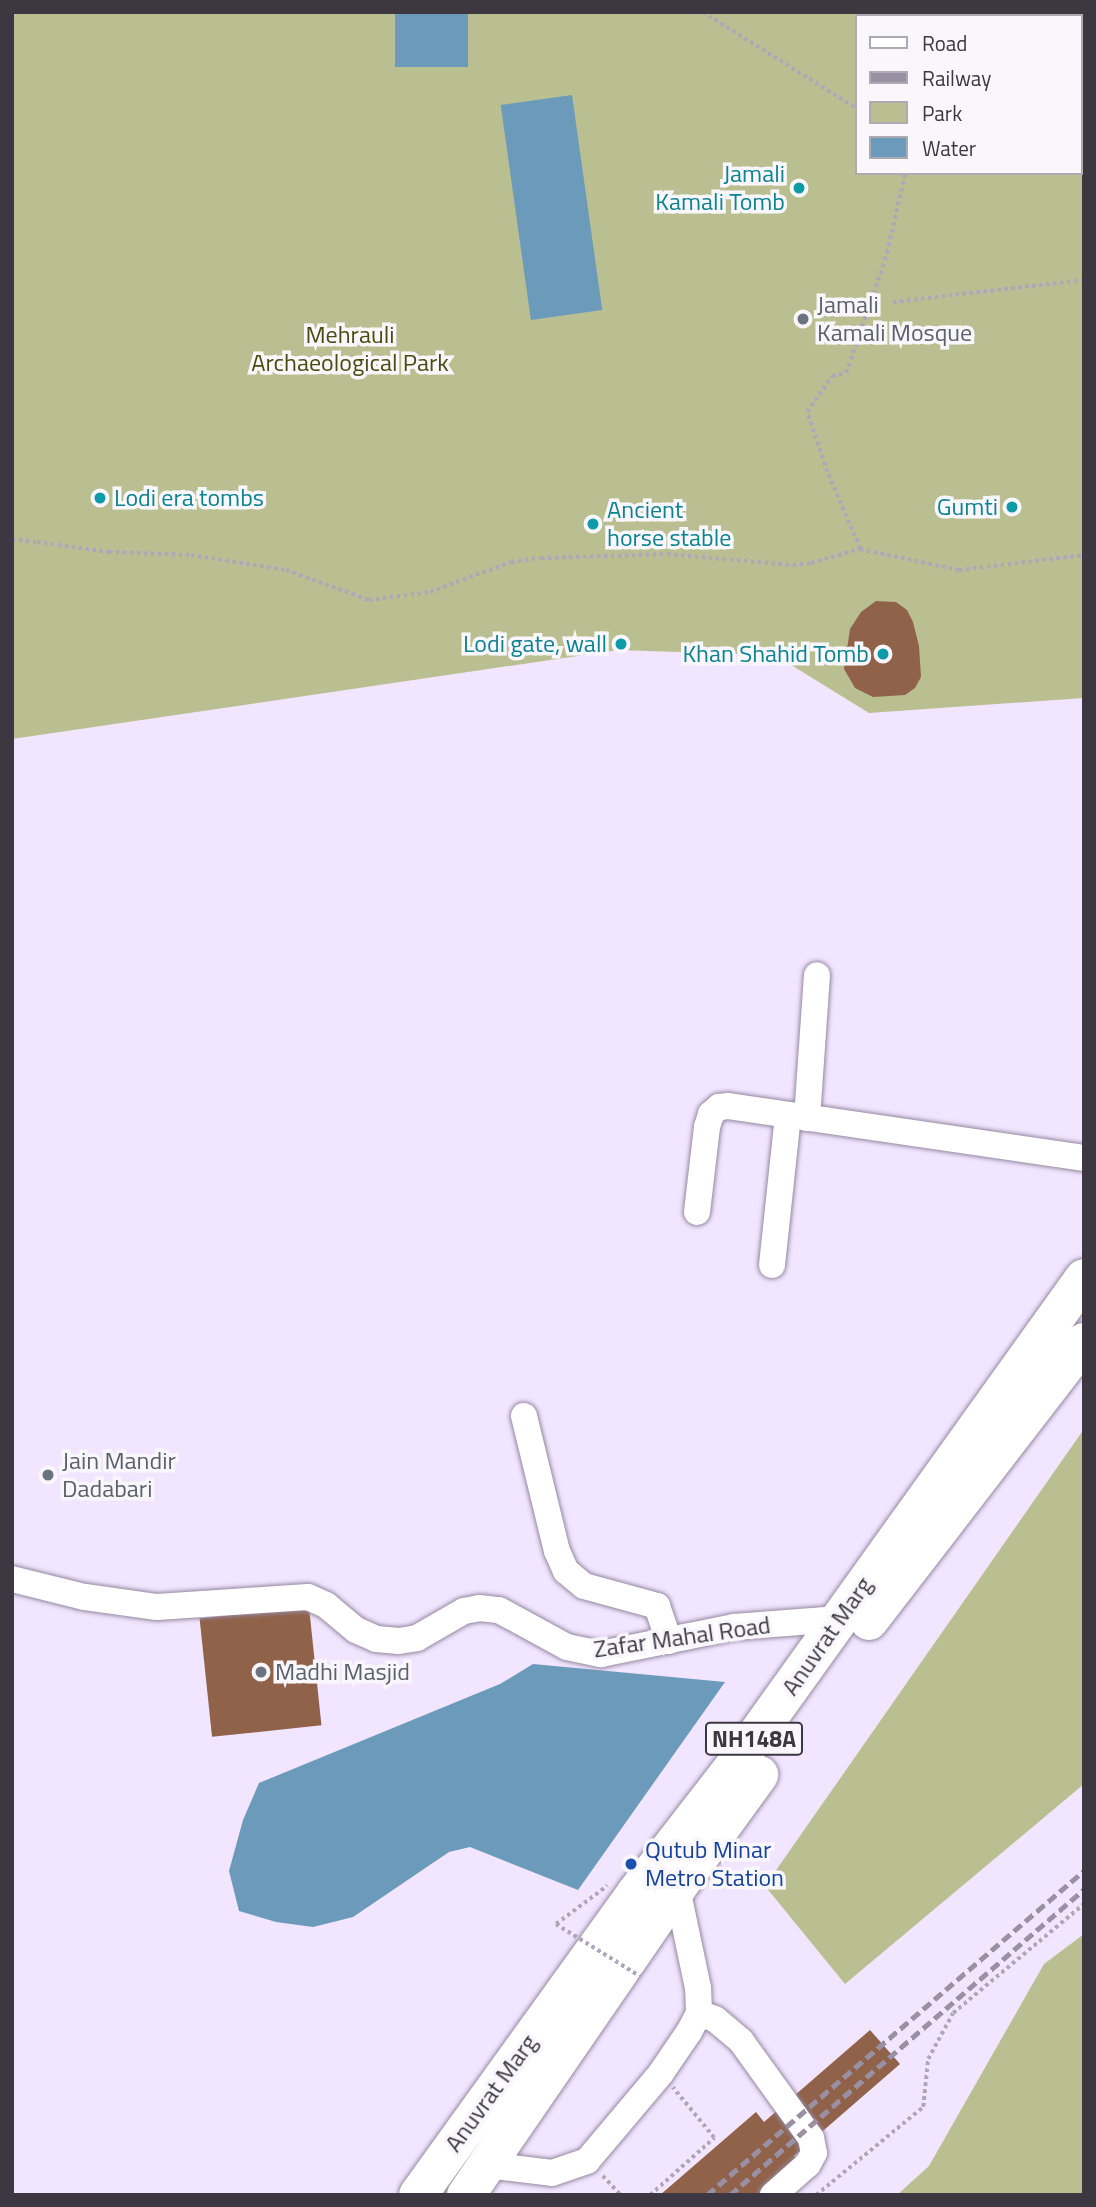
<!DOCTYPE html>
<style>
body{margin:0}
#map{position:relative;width:1096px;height:2207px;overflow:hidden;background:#f2e5ff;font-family:"Titillium Web",sans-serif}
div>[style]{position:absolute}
.green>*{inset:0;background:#babf91}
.water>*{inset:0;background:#6c9abb;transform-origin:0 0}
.building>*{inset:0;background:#906249;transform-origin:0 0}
.path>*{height:3.5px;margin-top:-1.75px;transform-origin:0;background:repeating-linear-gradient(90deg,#b0a6ba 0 3.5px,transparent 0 7px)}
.roads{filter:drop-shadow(0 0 2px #9589a0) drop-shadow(0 0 2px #9589a0)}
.minor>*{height:26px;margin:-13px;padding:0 13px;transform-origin:13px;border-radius:13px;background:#fff}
.highway>*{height:38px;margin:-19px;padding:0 19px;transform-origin:19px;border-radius:19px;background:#fff}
.rail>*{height:5px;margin-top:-2.5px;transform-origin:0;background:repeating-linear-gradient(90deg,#9a90a3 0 10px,transparent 0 15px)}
.path-bridge>*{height:3.5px;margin-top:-1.75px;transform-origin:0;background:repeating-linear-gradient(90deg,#b0a6ba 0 3.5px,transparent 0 7px)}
.dots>*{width:19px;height:19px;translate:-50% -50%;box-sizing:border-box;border:4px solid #f9f7fc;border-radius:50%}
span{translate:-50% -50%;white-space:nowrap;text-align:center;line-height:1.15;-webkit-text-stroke:7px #f9f7fc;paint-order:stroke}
.shield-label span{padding:2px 5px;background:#f9f7fc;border:2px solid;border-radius:5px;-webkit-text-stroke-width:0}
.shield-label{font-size:23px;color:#3c3741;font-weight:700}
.culture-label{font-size:24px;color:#0d838f}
.right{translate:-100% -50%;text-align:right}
.left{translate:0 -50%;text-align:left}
.worship-label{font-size:24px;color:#5b616d}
.park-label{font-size:24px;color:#484c0f}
.street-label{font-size:24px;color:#3c3741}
.transit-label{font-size:24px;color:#164399}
.frame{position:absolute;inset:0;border:14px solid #3c3741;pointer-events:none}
.legend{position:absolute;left:855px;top:14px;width:228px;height:161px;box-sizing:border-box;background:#f9f7fc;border:2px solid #adaab1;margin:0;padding:9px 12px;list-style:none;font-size:21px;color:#3c3741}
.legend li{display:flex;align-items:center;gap:14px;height:35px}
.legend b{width:35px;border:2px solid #adaab1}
</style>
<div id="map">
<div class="green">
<i style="clip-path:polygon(evenodd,12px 12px,1084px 12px,1084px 698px,869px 713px,775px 655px,618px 650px,12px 739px,12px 12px,856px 16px,1080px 16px,1080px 173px,856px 173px,856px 16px)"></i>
<i style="clip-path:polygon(1084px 1429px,1084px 1784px,845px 1984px,765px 1886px)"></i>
<i style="clip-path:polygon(1084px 1934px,1084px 2195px,897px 2195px,929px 2166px,1044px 1964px)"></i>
</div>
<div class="water">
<i style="left:395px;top:12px;width:73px;height:55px"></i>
<i style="left:572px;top:95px;width:217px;height:72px;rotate:82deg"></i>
<i style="clip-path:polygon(533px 1664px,725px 1682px,578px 1890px,470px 1847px,449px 1852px,353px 1917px,313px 1927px,276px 1922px,239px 1911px,229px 1871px,243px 1820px,259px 1783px,500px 1684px)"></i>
</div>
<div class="building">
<i style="clip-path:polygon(876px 601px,896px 602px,907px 610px,913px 622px,919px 646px,921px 677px,915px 688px,905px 695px,873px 697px,855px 688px,844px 669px,850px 629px,861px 612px)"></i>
<i style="left:309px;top:1607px;width:119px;height:110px;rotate:84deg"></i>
<i style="clip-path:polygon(870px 2030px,900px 2064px,794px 2156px,803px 2166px,769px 2195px,660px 2195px,756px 2112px,764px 2122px)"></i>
</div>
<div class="path">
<i style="left:703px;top:12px;width:181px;rotate:32.1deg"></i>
<i style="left:942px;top:16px;width:5px;rotate:-53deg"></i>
<i style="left:893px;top:302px;width:192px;rotate:-6.6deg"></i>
<i style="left:12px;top:539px;width:26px;rotate:9deg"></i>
<i style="left:37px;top:542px;width:73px;rotate:7.9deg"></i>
<i style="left:109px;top:552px;width:82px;rotate:2.1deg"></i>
<i style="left:191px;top:555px;width:96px;rotate:9deg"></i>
<i style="left:286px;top:570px;width:88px;rotate:19.9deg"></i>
<i style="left:369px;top:600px;width:62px;rotate:-7.5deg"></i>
<i style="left:430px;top:592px;width:86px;rotate:-20.3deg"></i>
<i style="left:511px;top:562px;width:30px;rotate:-8deg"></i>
<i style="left:541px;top:558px;width:126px;rotate:-1.8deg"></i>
<i style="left:667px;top:554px;width:126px;rotate:5deg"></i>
<i style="left:793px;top:565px;width:18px;rotate:-6deg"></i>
<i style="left:811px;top:563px;width:51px;rotate:-15.9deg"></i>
<i style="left:860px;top:549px;width:101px;rotate:12deg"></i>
<i style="left:959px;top:570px;width:126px;rotate:-6.8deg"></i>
<i style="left:860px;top:549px;width:84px;rotate:-113.2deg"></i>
<i style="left:827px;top:472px;width:63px;rotate:-108.4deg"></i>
<i style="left:807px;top:412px;width:44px;rotate:-55.2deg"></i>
<i style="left:832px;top:376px;width:14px;rotate:-12deg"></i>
<i style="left:846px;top:373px;width:127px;rotate:-71.1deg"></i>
<i style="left:887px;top:253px;width:82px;rotate:-77.3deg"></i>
<i style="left:556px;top:1924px;width:64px;rotate:-36.7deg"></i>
<i style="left:603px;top:2176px;width:26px;rotate:47deg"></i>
<i style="left:650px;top:2195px;width:86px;rotate:-41.7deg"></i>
<i style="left:714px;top:2138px;width:65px;rotate:-129.4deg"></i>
<i style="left:816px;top:2195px;width:139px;rotate:-39.4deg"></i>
<i style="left:923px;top:2107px;width:48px;rotate:-84.1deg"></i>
<i style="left:928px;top:2059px;width:52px;rotate:-61.5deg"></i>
<i style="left:953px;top:2013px;width:170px;rotate:-39.8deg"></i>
</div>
<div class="roads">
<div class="minor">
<i style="left:807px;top:1118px;width:143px;rotate:-86deg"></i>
<i style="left:697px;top:1212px;width:86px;rotate:-83.3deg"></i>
<i style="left:707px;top:1127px;width:14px;rotate:-73deg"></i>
<i style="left:711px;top:1114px;width:11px;rotate:-41deg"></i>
<i style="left:719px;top:1107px;width:9px;rotate:-6deg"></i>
<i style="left:728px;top:1106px;width:360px;rotate:8.3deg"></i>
<i style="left:772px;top:1265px;width:150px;rotate:-83.9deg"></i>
<i style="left:524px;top:1416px;width:139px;rotate:76.3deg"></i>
<i style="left:557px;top:1551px;width:22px;rotate:66deg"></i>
<i style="left:566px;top:1571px;width:23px;rotate:40deg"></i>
<i style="left:584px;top:1586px;width:76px;rotate:15.3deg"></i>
<i style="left:657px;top:1606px;width:37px;rotate:71deg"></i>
<i style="left:12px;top:1579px;width:75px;rotate:13.9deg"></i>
<i style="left:85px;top:1597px;width:73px;rotate:7.9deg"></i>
<i style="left:157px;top:1607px;width:151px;rotate:-3.8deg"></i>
<i style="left:308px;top:1597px;width:20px;rotate:24deg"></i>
<i style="left:326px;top:1605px;width:39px;rotate:40deg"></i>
<i style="left:356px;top:1630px;width:22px;rotate:24deg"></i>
<i style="left:376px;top:1639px;width:23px;rotate:5deg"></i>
<i style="left:399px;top:1641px;width:18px;rotate:-9deg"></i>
<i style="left:417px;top:1638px;width:54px;rotate:-29.9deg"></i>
<i style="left:464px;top:1611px;width:15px;rotate:-11deg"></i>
<i style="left:479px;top:1608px;width:20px;rotate:6deg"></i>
<i style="left:499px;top:1610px;width:77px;rotate:28.6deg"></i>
<i style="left:567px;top:1647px;width:35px;rotate:12deg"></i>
<i style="left:601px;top:1654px;width:136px;rotate:-11.5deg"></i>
<i style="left:734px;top:1627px;width:105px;rotate:-4.4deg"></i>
<i style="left:699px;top:2013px;width:17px;rotate:21deg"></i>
<i style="left:715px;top:2019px;width:34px;rotate:40deg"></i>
<i style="left:741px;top:2041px;width:120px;rotate:54.2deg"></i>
<i style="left:811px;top:2138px;width:15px;rotate:79deg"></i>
<i style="left:814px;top:2153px;width:13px;rotate:119deg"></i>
<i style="left:808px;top:2164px;width:47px;rotate:138.5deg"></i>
<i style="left:487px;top:2165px;width:65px;rotate:7deg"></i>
<i style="left:552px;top:2173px;width:37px;rotate:-19deg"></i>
<i style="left:587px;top:2161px;width:115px;rotate:-49.9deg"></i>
<i style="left:661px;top:2073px;width:50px;rotate:-55.7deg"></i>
<i style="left:689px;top:2032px;width:21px;rotate:-62deg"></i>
<i style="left:699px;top:2013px;width:25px;rotate:-92deg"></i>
<i style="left:698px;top:1988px;width:102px;rotate:-101.9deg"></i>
</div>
<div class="highway">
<i style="left:869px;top:1621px;width:352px;rotate:-52.4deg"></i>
<i style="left:418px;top:2195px;width:371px;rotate:-54.2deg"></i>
<i style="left:635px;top:1894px;width:158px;rotate:-52.2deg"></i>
<i style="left:732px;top:1769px;width:604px;rotate:-54.36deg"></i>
<i style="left:466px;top:2195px;width:373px;rotate:-55.5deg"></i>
<i style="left:677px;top:1888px;width:140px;rotate:-54deg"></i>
</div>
</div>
<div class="rail">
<i style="left:707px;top:2195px;width:497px;rotate:-40.7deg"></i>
<i style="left:730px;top:2195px;width:468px;rotate:-40.8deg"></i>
</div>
<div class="path-bridge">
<i style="left:556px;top:1924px;width:100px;rotate:31.9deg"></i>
</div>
<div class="dots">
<i style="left:799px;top:188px;background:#0f9aa8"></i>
<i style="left:803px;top:319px;background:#6b7280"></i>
<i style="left:100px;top:498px;background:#0f9aa8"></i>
<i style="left:1012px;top:507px;background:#0f9aa8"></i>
<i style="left:593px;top:524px;background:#0f9aa8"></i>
<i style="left:621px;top:644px;background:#0f9aa8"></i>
<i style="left:883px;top:654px;background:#0f9aa8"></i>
<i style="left:48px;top:1475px;background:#6b7280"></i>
<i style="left:261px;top:1672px;background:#6b7280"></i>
<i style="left:631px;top:1864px;background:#1a4fb4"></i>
</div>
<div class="shield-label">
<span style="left:754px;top:1739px">NH148A</span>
</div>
<div class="culture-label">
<span class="right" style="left:785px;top:188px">Jamali<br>Kamali Tomb</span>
<span class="left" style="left:114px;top:498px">Lodi era tombs</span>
<span class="right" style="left:998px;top:507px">Gumti</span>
<span class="left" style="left:607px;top:524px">Ancient<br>horse stable</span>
<span class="right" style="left:607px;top:644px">Lodi gate, wall</span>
<span class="right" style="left:869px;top:654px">Khan Shahid Tomb</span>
</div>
<div class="worship-label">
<span class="left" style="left:817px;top:319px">Jamali<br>Kamali Mosque</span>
<span class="left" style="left:62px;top:1475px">Jain Mandir<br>Dadabari</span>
<span class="left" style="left:275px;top:1672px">Madhi Masjid</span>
</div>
<div class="park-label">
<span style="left:350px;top:349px">Mehrauli<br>Archaeological Park</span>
</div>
<div class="street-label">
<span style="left:827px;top:1636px;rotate:-55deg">Anuvrat Marg</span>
<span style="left:682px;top:1637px;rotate:-8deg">Zafar Mahal Road</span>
<span style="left:491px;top:2093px;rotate:-54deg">Anuvrat Marg</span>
</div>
<div class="transit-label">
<span class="left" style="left:645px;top:1864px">Qutub Minar<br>Metro Station</span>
</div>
<div class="frame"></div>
<ul class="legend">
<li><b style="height:9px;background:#fff"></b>Road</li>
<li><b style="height:9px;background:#9a90a3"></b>Railway</li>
<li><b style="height:19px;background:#babf91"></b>Park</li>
<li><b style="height:19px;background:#6c9abb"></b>Water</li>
</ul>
</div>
